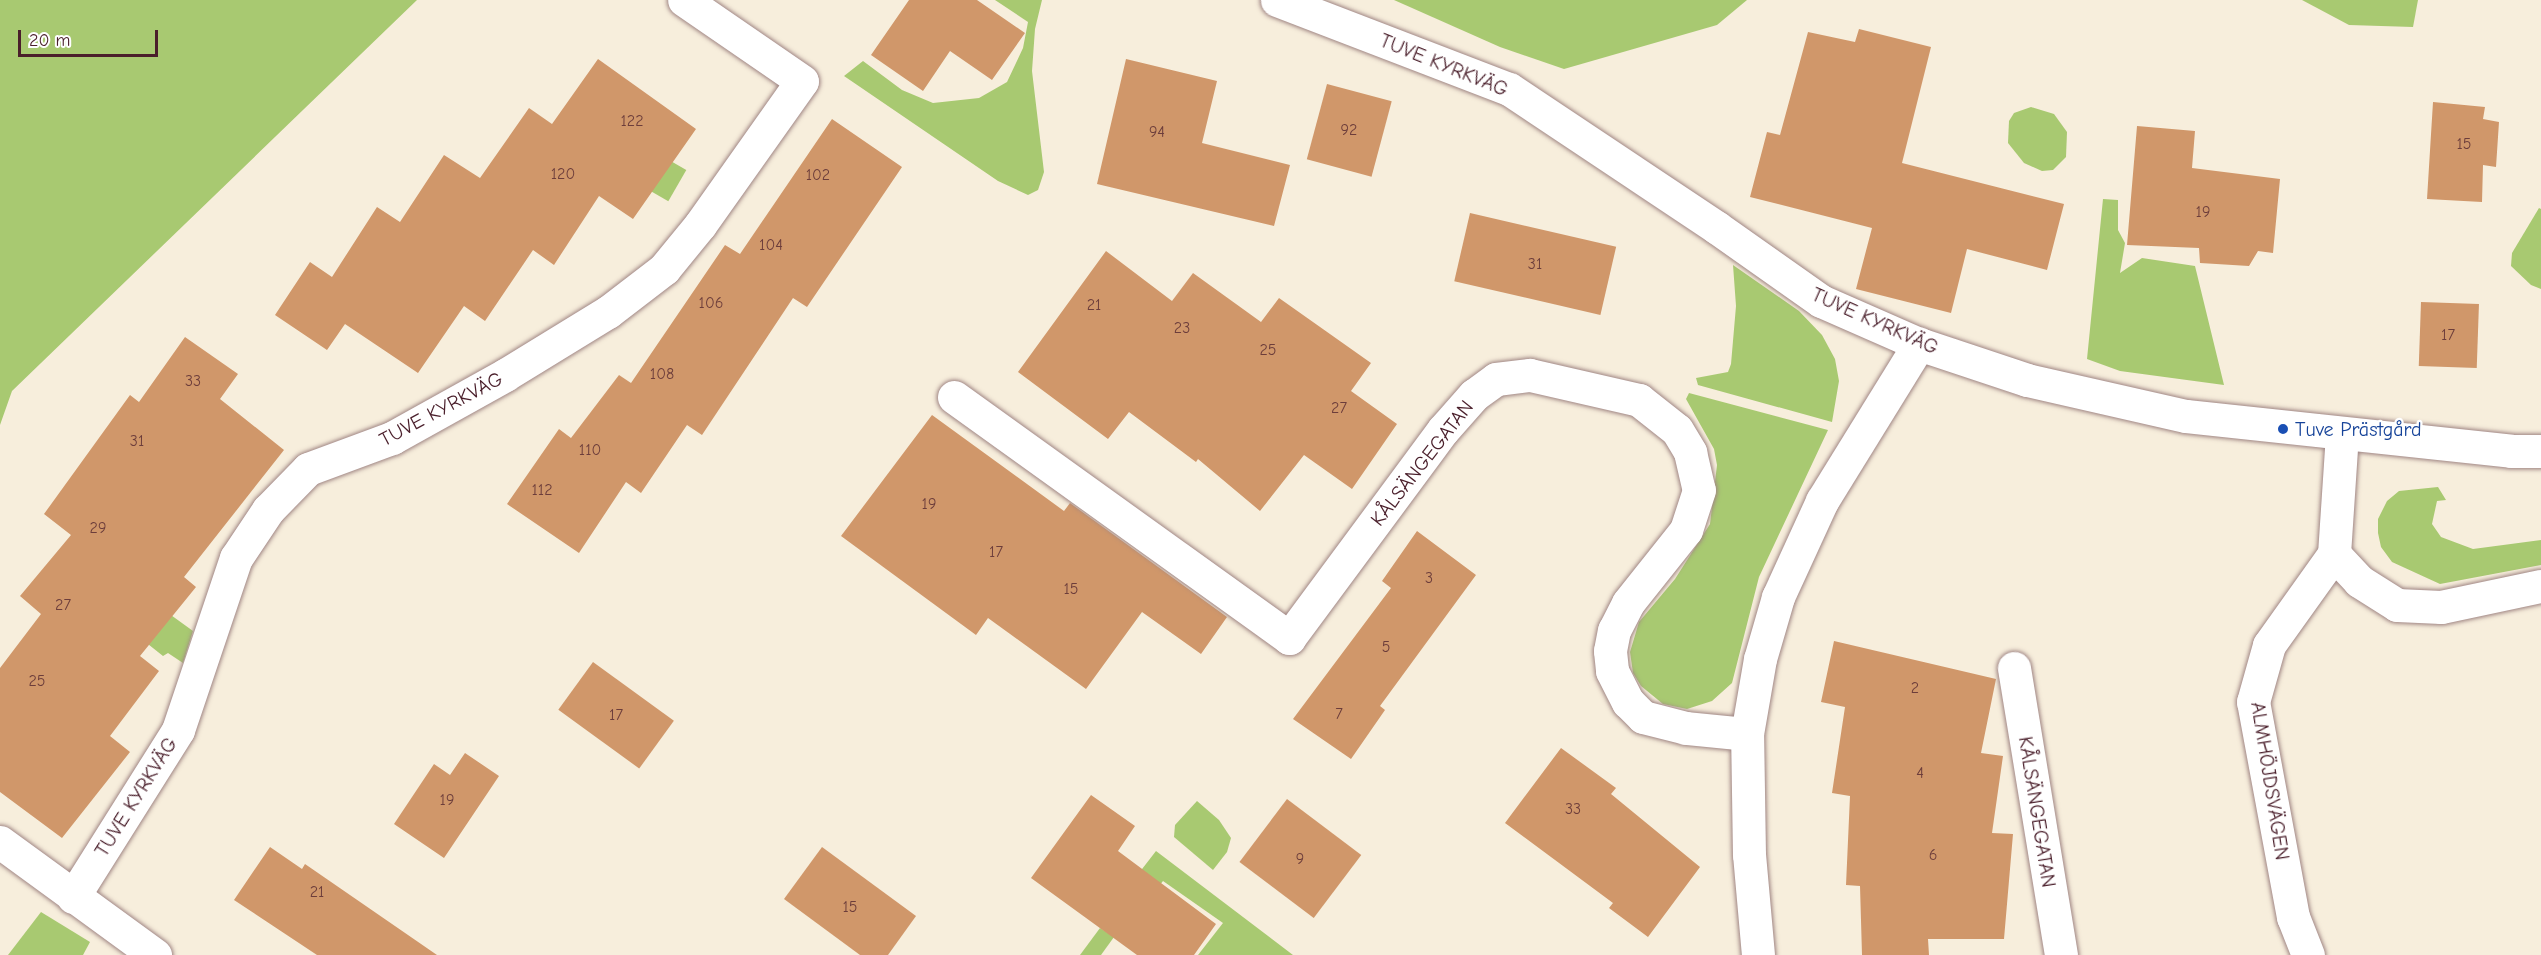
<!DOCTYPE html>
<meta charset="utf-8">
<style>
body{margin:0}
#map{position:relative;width:2541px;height:955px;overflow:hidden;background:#f7eedc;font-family:"Comic Neue",sans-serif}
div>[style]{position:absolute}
.green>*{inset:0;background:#a8c971;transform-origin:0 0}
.building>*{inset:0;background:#d0976a;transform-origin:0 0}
.roads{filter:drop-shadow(0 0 2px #a08684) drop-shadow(0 0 2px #a08684)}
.minor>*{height:33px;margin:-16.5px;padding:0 16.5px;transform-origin:16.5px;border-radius:16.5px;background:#fff}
.dots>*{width:16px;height:16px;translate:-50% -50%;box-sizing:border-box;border:3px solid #fff;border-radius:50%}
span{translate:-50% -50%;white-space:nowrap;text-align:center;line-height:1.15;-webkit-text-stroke:4.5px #fff;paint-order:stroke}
.number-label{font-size:16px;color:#6c3d3b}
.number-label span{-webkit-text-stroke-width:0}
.street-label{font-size:20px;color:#4a1f2b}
.transit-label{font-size:20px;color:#164399}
.left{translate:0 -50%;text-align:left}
.scale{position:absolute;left:18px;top:30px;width:140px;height:27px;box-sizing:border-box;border:3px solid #4a1f2b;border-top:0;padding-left:8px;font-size:18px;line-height:21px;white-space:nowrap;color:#4a1f2b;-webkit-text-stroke:4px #fff;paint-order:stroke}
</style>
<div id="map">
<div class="green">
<i style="clip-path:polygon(0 0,417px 0,12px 391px,0 425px)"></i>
<i style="clip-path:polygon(995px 0,1042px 0,1035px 29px,1032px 71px,1044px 172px,1038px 190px,1028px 195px,998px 181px,844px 76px,863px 61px,902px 90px,933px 103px,979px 98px,1007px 82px,1023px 48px,1028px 22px)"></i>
<i style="clip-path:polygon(1394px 0,1747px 0,1717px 25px,1564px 69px,1500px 47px)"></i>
<i style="clip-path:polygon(2302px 0,2418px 0,2413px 27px,2349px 25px)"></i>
<i style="clip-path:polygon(2031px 107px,2054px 114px,2067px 132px,2066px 157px,2053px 170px,2042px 171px,2024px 163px,2008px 143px,2009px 121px,2014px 113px)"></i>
<i style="left:643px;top:145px;width:50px;height:36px;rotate:30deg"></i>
<i style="clip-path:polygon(2103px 199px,2118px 200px,2118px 230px,2125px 243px,2120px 273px,2142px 258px,2195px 266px,2224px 385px,2120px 371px,2087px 359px)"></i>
<i style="clip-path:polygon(2539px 208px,2541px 209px,2541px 289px,2531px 285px,2511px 266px,2512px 253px)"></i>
<i style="clip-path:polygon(1733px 265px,1799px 311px,1822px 335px,1835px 359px,1839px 381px,1832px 422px,1698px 385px,1696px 378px,1728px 372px,1731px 364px,1736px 306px)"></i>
<i style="clip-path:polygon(1689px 393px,1828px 430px,1759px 577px,1732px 683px,1712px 701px,1687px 709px,1663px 704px,1641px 686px,1633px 673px,1630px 652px,1639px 622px,1675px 579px,1710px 524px,1717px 465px,1714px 449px,1686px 399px)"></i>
<i style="clip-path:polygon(2438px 487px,2446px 500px,2437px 501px,2432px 524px,2441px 537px,2473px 549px,2541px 540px,2541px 565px,2440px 584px,2392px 562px,2381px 547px,2378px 533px,2378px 519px,2387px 501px,2399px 491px)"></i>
<i style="clip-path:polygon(146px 597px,193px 631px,183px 663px,168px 653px,163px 656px,124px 625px)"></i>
<i style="clip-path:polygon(1197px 801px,1219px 820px,1231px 838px,1227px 852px,1213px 870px,1174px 837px,1175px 825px)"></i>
<i style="clip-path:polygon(1156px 851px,1293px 955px,1198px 955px,1223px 923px,1163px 881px,1127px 928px,1108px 913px)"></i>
<i style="clip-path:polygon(41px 912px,90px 942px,83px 955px,8px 955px)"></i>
<i style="clip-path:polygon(1100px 928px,1114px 937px,1101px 955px,1080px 955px)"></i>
</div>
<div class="building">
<i style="clip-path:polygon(909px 0,977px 0,1025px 33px,992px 80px,950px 51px,923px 91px,871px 55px)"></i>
<i style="clip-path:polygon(1859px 29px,1931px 47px,1902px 163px,2064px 204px,2047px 270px,1967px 249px,1951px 313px,1856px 289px,1872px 228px,1750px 197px,1767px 132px,1780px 135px,1808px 32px,1855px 42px)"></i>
<i style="clip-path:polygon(598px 59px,696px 129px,633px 219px,599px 196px,554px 265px,533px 250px,485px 321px,464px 306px,418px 373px,345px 324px,327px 350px,275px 315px,310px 262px,332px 277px,377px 207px,400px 222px,444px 155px,480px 178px,529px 108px,552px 124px)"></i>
<i style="clip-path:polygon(1126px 59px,1217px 81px,1202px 143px,1290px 165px,1274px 226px,1097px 184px)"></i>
<i style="left:1327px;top:84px;width:67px;height:78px;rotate:15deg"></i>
<i style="clip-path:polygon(2433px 102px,2485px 107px,2483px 119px,2499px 122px,2496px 167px,2483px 165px,2482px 202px,2427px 199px)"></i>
<i style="clip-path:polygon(832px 119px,902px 167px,807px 307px,793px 298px,702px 435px,687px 425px,641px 493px,626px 482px,579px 553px,507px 504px,559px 429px,571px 438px,619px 375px,631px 383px,725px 245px,740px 254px)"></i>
<i style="clip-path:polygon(2137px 126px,2195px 131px,2192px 168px,2280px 179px,2273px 253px,2258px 251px,2249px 266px,2200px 263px,2199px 248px,2127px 245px)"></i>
<i style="left:1470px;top:213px;width:150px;height:70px;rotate:13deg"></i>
<i style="clip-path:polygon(1106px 251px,1172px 301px,1193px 273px,1261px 322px,1279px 298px,1371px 363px,1351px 391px,1397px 424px,1352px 489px,1304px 455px,1260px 511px,1198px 459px,1196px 462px,1129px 412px,1108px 439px,1018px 372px)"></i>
<i style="left:2421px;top:302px;width:58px;height:64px;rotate:2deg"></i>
<i style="clip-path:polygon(185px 337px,238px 374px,220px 399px,284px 450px,184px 577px,196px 587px,140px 656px,159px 671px,110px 736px,130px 752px,62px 838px,0 792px,0 668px,41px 614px,20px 596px,71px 535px,44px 514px,130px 395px,139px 402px)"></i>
<i style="clip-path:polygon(932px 415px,1064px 511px,1070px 503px,1227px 617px,1201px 654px,1142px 612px,1086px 689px,988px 618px,976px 635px,841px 536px)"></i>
<i style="clip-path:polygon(1417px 531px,1476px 575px,1380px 706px,1385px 710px,1351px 759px,1293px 719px,1391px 588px,1382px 581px)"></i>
<i style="clip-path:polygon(1834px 641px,1996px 679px,1981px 753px,2003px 756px,1992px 833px,2013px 834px,2004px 939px,1928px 939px,1929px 955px,1862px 955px,1860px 886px,1846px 885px,1850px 796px,1832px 793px,1845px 707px,1821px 702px)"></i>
<i style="left:593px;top:662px;width:100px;height:59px;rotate:36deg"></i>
<i style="clip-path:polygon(1561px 748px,1616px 788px,1611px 794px,1700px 867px,1648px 937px,1609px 908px,1613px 903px,1505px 823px)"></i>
<i style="clip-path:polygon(465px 753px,499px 776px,444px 858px,394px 824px,434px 764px,450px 775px)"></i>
<i style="clip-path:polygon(1091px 795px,1135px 826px,1118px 851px,1216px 924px,1194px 955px,1137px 955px,1031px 878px)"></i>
<i style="left:1287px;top:799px;width:93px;height:79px;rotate:37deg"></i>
<i style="clip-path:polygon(270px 847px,302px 869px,305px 864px,437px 955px,317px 955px,234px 900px)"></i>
<i style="clip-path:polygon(822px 847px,916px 916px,888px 955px,860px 955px,784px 899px)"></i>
</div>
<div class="roads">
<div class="minor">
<i style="left:1277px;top:0;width:248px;rotate:21deg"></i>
<i style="left:1509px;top:89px;width:249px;rotate:33.7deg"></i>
<i style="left:1716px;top:227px;width:128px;rotate:35.2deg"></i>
<i style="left:1821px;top:301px;width:107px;rotate:23.7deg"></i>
<i style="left:1919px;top:344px;width:114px;rotate:18.4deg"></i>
<i style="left:2027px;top:380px;width:163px;rotate:12.8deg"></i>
<i style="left:2186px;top:416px;width:327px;rotate:6.1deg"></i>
<i style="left:2511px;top:451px;width:30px"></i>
<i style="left:954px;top:397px;width:413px;rotate:35.7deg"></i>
<i style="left:1289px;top:638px;width:259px;rotate:-53.5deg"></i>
<i style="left:1443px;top:430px;width:47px;rotate:-48.5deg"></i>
<i style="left:1474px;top:395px;width:27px;rotate:-36deg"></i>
<i style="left:1496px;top:379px;width:34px;rotate:-7deg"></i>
<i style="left:1530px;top:375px;width:112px;rotate:12.9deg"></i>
<i style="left:1639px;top:400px;width:48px;rotate:38.3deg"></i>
<i style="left:1677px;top:430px;width:26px;rotate:59deg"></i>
<i style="left:1690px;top:452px;width:39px;rotate:77deg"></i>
<i style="left:1699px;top:490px;width:42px;rotate:108deg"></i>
<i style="left:1686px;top:530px;width:93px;rotate:128.5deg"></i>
<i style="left:1628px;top:603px;width:30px;rotate:117deg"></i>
<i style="left:1614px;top:630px;width:21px;rotate:101deg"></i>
<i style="left:1610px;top:651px;width:20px;rotate:84deg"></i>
<i style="left:1612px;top:671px;width:35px;rotate:63deg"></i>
<i style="left:1628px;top:702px;width:21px;rotate:45deg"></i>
<i style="left:1643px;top:717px;width:44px;rotate:14.3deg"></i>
<i style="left:1686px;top:728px;width:61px;rotate:5.6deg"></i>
<i style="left:2334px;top:554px;width:37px;rotate:47deg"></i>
<i style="left:2359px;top:581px;width:45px;rotate:32.3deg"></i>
<i style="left:2397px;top:605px;width:44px;rotate:2.6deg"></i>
<i style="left:2441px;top:607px;width:102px;rotate:-11.9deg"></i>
<i style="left:2014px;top:668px;width:291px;rotate:80.7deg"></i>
<i style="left:0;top:842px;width:192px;rotate:36.1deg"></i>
<i style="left:73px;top:897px;width:197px;rotate:-57.8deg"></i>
<i style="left:178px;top:730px;width:182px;rotate:-71.4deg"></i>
<i style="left:236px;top:558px;width:58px;rotate:-56.3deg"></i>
<i style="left:268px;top:510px;width:57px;rotate:-45.7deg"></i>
<i style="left:308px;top:469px;width:90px;rotate:-20.3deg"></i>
<i style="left:392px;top:438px;width:129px;rotate:-29.1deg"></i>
<i style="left:505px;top:375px;width:121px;rotate:-31.5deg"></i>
<i style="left:608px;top:312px;width:71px;rotate:-37.5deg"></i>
<i style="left:664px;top:269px;width:57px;rotate:-50.7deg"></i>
<i style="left:700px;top:225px;width:176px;rotate:-54.7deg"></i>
<i style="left:802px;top:81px;width:143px;rotate:-145.5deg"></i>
<i style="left:1758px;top:955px;width:100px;rotate:-95.1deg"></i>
<i style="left:1749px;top:855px;width:121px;rotate:-90.9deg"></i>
<i style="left:1747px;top:734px;width:76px;rotate:-80.2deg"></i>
<i style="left:1760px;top:659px;width:65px;rotate:-73.8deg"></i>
<i style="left:1778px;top:597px;width:106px;rotate:-65.4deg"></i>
<i style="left:1822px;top:501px;width:185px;rotate:-58.3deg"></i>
<i style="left:2308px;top:955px;width:41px;rotate:-111.5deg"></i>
<i style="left:2293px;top:917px;width:219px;rotate:-100.5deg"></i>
<i style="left:2253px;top:702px;width:59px;rotate:-74.3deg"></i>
<i style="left:2269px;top:645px;width:112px;rotate:-54.5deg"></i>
<i style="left:2334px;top:554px;width:120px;rotate:-86.2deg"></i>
</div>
</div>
<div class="dots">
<i style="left:2283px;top:429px;background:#1a4fb4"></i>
</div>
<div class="number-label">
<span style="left:632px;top:121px">122</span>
<span style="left:1349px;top:130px">92</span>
<span style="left:1157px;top:132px">94</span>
<span style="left:2464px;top:144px">15</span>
<span style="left:563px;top:174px">120</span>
<span style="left:818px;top:175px">102</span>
<span style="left:2203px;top:212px">19</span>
<span style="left:771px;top:245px">104</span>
<span style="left:1535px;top:264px">31</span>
<span style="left:711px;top:303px">106</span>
<span style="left:1094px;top:305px">21</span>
<span style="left:1182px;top:328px">23</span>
<span style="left:2448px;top:335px">17</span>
<span style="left:1268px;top:350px">25</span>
<span style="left:662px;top:374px">108</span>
<span style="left:193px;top:381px">33</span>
<span style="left:1339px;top:408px">27</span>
<span style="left:137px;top:441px">31</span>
<span style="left:590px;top:450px">110</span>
<span style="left:542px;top:490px">112</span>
<span style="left:929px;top:504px">19</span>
<span style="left:98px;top:528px">29</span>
<span style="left:996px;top:552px">17</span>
<span style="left:1429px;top:578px">3</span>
<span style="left:1071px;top:589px">15</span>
<span style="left:63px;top:605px">27</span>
<span style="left:1386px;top:647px">5</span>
<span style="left:37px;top:681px">25</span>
<span style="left:1915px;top:688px">2</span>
<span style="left:1339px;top:714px">7</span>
<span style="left:616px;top:715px">17</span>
<span style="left:1920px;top:773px">4</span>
<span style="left:447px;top:800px">19</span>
<span style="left:1573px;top:809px">33</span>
<span style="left:1933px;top:855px">6</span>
<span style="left:1300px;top:859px">9</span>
<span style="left:317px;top:892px">21</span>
<span style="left:850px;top:907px">15</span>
</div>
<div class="street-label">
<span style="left:1444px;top:65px;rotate:22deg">TUVE KYRKVÄG</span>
<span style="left:1875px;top:321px;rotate:24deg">TUVE KYRKVÄG</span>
<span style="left:441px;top:409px;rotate:-28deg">TUVE KYRKVÄG</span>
<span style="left:1422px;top:463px;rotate:-52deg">KÅLSÄNGEGATAN</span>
<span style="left:2270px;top:781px;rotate:81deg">ALMHÖJDSVÄGEN</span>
<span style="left:136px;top:797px;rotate:-58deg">TUVE KYRKVÄG</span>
<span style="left:2037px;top:812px;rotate:81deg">KÅLSÄNGEGATAN</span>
</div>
<div class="transit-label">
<span class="left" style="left:2295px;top:429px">Tuve Prästgård</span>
</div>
<div class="scale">20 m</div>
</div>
